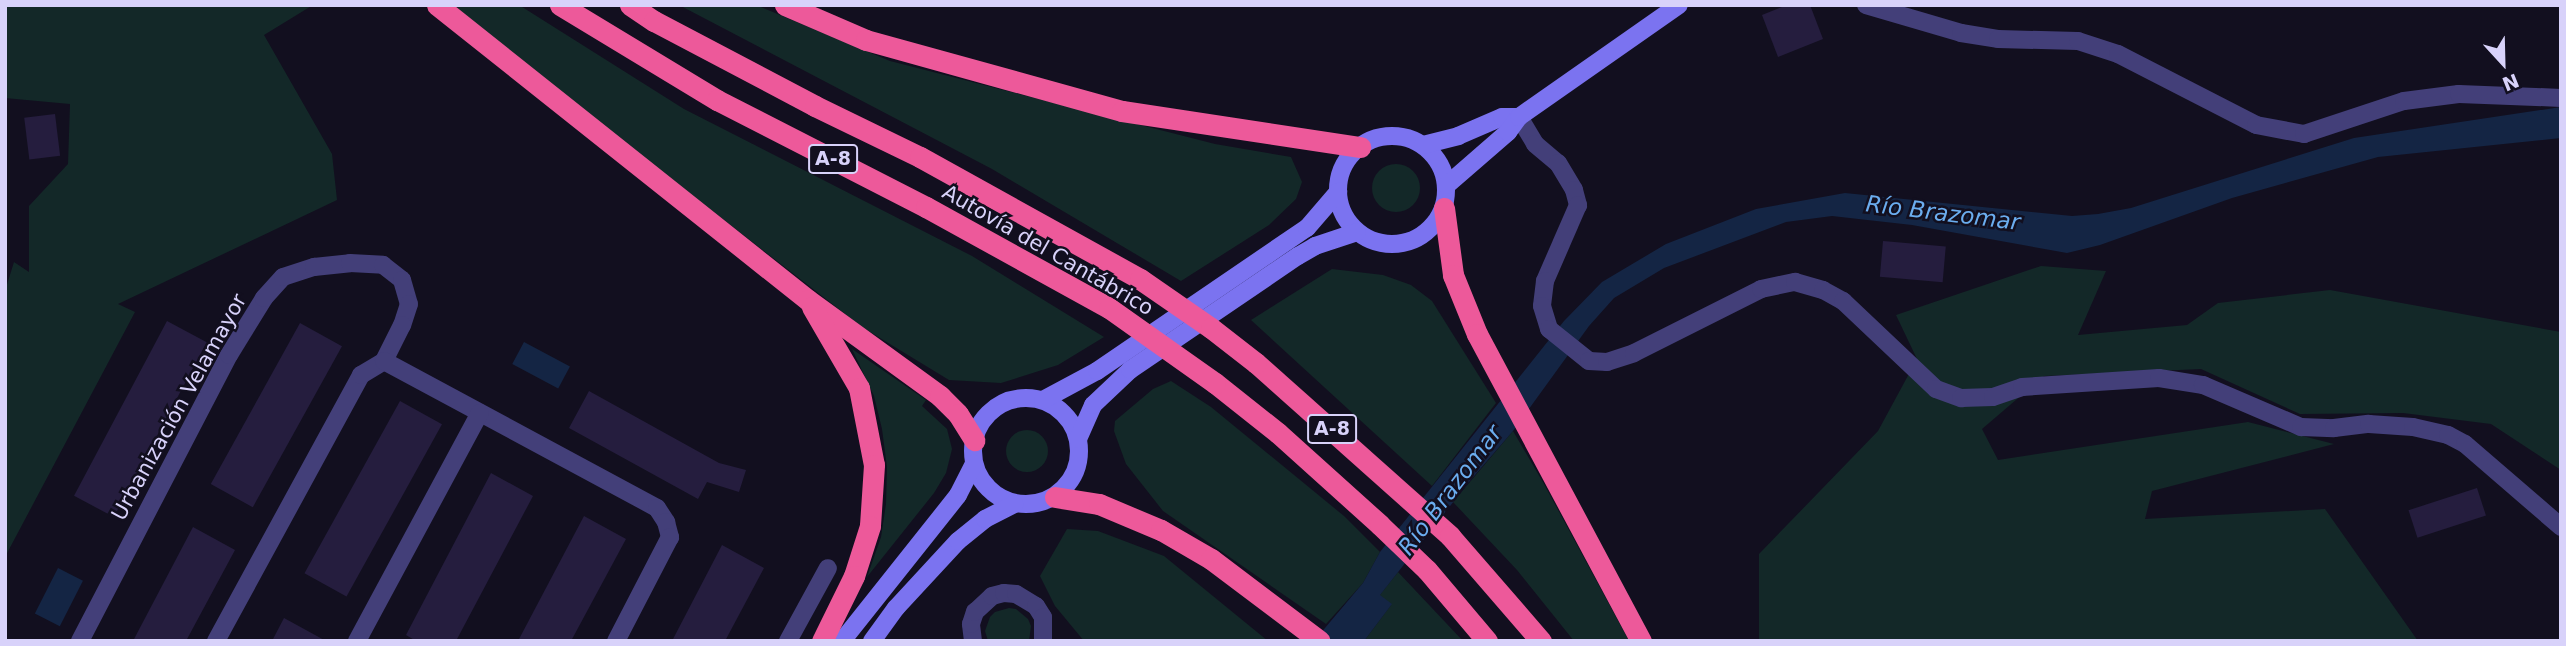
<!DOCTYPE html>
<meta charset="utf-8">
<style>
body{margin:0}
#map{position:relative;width:2566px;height:646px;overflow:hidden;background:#120f1f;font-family:"DejaVu Sans",sans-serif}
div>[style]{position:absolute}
.green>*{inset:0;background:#132828}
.round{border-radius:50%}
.water>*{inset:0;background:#142544;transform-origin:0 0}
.building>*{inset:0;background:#251d3e;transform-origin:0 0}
.street>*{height:18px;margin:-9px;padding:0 9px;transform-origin:9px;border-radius:9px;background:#433f79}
.secondary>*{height:18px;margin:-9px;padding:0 9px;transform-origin:9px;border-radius:9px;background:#7b73f0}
.secondary>.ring{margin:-9px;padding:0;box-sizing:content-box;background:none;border:18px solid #7b73f0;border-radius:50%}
.highway>*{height:21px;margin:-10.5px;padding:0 10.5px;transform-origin:10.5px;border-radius:10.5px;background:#ed599a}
.highway-bridge>*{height:21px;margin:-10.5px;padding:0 10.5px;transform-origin:10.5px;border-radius:10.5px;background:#ed599a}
span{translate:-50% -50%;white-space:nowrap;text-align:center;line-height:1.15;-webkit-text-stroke:5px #120f1f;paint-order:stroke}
.shield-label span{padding:2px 5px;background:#120f1f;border:2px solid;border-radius:5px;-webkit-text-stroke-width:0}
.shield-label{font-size:19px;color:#d8d2fa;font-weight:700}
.street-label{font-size:21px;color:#d8d2fa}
.water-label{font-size:23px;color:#6badef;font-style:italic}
.frame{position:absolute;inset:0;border:7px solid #d8d2fa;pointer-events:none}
.north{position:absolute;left:2468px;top:28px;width:70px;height:70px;-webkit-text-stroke:5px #120f1f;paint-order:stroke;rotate:158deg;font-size:19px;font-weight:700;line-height:28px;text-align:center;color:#d8d2fa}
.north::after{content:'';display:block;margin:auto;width:24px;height:32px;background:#d8d2fa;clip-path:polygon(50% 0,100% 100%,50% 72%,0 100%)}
</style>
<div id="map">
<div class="green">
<i style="clip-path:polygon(5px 5px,313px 5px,264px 35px,332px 154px,337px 200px,118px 304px,135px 312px,5px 557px,5px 291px,14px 262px,29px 272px,29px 206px,68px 164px,70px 104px,5px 98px)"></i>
<i style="clip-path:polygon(447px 5px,519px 5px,684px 109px,972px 256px,1104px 337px,1058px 365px,1001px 383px,949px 380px,862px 327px)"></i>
<i style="clip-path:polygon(679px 5px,756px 5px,890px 61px,1215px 144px,1291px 157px,1302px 182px,1296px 199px,1269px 225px,1181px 281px,992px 169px)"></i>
<i class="round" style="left:1372px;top:164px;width:48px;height:48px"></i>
<i style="clip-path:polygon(2041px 266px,2106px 271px,2078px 335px,2187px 325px,2218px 303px,2330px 290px,2561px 332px,2561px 470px,2491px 424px,2403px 413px,2300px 414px,2201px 369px,2044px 376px,1982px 429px,1998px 460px,2248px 422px,2334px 444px,2152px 491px,2145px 519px,2325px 509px,2418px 641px,1759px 641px,1759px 554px,1878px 431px,1917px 359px,1896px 315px)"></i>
<i style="clip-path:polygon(1332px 269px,1383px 275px,1411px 285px,1432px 301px,1496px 403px,1432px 486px,1251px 320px)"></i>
<i style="clip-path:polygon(852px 349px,926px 400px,922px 406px,947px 429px,952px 449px,946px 473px,934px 493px,867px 577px,881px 537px,886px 504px,887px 467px,882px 429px,874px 396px)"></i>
<i style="clip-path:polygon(1171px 381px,1211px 407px,1344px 516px,1380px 552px,1363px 583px,1326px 624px,1163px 511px,1126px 464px,1114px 431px,1115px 421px,1153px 389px)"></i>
<i class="round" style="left:1006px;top:430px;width:42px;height:42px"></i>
<i style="clip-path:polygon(1513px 431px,1544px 484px,1629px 641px,1574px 641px,1517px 570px,1453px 502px)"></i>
<i style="clip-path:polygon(1067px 529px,1098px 531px,1164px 556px,1268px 641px,1084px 641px,1055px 606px,1040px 576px)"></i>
<i style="clip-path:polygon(1398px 572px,1463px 641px,1364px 641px,1391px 605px,1379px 596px)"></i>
<i style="clip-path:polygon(1009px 608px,1016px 609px,1028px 619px,1031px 626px,1029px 641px,988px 641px,985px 631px,990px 617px,995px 612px)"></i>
</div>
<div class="water">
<i style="clip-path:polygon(2561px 107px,2561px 138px,2378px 157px,2232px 198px,2100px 245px,2067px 253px,1912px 225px,1832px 216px,1786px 222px,1664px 268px,1614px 298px,1589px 326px,1513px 431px,1469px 482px,1380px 595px,1392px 604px,1364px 641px,1314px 641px,1363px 583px,1380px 552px,1564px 321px,1602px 282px,1666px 244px,1756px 209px,1845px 193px,2072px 216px,2098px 214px,2131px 208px,2354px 138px)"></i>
<i style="left:524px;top:342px;width:52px;height:25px;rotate:28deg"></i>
<i style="left:58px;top:568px;width:28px;height:51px;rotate:27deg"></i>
</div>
<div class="building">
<i style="clip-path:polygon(1787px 5px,1810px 5px,1823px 39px,1778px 57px,1762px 15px)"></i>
<i style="left:55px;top:114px;width:42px;height:31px;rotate:83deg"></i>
<i style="left:1883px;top:241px;width:63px;height:36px;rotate:5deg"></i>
<i style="left:167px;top:321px;width:45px;height:198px;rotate:28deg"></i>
<i style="left:300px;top:323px;width:48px;height:184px;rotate:29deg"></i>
<i style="clip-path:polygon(589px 391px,719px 463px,746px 470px,739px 492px,707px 482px,698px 499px,569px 428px)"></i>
<i style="left:400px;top:401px;width:48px;height:197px;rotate:29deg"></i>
<i style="clip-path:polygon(491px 473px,533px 496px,456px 641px,416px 641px,406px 635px)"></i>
<i style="left:2477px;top:488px;width:29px;height:72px;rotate:72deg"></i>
<i style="clip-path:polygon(584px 516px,626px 539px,571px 641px,518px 641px)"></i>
<i style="clip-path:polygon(193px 527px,235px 550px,186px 641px,133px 641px)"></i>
<i style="clip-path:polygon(722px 545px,764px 568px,725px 641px,672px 641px)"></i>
<i style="clip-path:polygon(284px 618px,326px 641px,272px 641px)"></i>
</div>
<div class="street">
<i style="left:1866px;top:5px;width:99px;rotate:16.4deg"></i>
<i style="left:1961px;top:33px;width:37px;rotate:9deg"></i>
<i style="left:1998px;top:39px;width:80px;rotate:1.4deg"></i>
<i style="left:2078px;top:41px;width:42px;rotate:18deg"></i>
<i style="left:2118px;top:54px;width:155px;rotate:27.2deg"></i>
<i style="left:2256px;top:125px;width:49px;rotate:10.6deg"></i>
<i style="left:2304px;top:134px;width:105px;rotate:-18.3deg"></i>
<i style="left:2404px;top:101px;width:55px;rotate:-7.3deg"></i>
<i style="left:2459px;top:94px;width:102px;rotate:2.2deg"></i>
<i style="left:1519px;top:117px;width:31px;rotate:59deg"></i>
<i style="left:1535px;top:144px;width:30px;rotate:40deg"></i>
<i style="left:1558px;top:163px;width:31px;rotate:59deg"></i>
<i style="left:1574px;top:190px;width:16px;rotate:75deg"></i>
<i style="left:1578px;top:205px;width:83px;rotate:113.5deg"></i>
<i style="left:1545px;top:281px;width:25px;rotate:97deg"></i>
<i style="left:1542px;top:306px;width:24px;rotate:73deg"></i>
<i style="left:1549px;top:329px;width:51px;rotate:38.7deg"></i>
<i style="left:1589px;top:361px;width:18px;rotate:3deg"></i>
<i style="left:1607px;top:362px;width:28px;rotate:-18deg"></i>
<i style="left:1634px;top:353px;width:142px;rotate:-26.7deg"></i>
<i style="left:1761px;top:289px;width:35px;rotate:-12deg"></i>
<i style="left:1795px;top:282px;width:29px;rotate:16deg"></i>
<i style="left:1823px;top:290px;width:23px;rotate:29deg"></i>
<i style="left:1843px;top:301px;width:128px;rotate:43.4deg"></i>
<i style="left:1936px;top:389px;width:27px;rotate:20deg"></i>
<i style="left:1961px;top:398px;width:32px;rotate:-2deg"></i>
<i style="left:1993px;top:397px;width:31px;rotate:-19deg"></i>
<i style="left:2022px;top:387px;width:137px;rotate:-3.8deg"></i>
<i style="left:2159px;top:378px;width:45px;rotate:9deg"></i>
<i style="left:2203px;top:385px;width:107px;rotate:23.2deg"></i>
<i style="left:2301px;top:427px;width:33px;rotate:2deg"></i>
<i style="left:2334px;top:428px;width:35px;rotate:-7deg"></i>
<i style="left:2369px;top:424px;width:44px;rotate:3.9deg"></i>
<i style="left:2413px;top:427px;width:36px;rotate:13deg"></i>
<i style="left:2448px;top:435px;width:19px;rotate:28deg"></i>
<i style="left:2465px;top:444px;width:127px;rotate:40.8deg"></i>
<i style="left:80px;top:641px;width:322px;rotate:-62.5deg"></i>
<i style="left:229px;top:355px;width:67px;rotate:-58.4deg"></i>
<i style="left:264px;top:298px;width:28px;rotate:-48deg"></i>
<i style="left:283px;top:277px;width:33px;rotate:-18deg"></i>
<i style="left:314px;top:267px;width:36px;rotate:-6deg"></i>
<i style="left:350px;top:263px;width:33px;rotate:3deg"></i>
<i style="left:383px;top:265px;width:24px;rotate:38deg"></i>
<i style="left:402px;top:280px;width:25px;rotate:74deg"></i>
<i style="left:409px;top:304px;width:22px;rotate:108deg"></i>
<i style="left:402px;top:325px;width:40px;rotate:116.6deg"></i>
<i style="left:216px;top:641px;width:303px;rotate:-61.4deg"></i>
<i style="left:361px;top:375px;width:27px;rotate:-31deg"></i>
<i style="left:384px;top:361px;width:310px;rotate:28.3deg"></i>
<i style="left:657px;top:508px;width:17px;rotate:57deg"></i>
<i style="left:666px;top:522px;width:16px;rotate:75deg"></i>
<i style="left:670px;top:537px;width:117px;rotate:117.4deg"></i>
<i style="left:357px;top:641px;width:259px;rotate:-61.7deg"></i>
<i style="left:788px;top:641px;width:83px;rotate:-61.3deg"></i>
<i style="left:973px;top:641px;width:17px;rotate:-97deg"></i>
<i style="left:971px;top:624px;width:13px;rotate:-72deg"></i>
<i style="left:975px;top:612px;width:23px;rotate:-43deg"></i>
<i style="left:992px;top:596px;width:12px;rotate:-14deg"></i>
<i style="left:1004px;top:593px;width:12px;rotate:5deg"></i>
<i style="left:1016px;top:594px;width:23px;rotate:31deg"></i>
<i style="left:1036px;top:606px;width:13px;rotate:58deg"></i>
<i style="left:1043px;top:617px;width:24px;rotate:90deg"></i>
</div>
<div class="secondary">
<i class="ring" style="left:1338px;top:136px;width:90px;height:90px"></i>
<i style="left:1423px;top:145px;width:36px;rotate:-14deg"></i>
<i style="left:1458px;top:136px;width:48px;rotate:-23.4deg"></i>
<i style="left:1502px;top:117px;width:17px"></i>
<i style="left:1447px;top:185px;width:81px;rotate:-41deg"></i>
<i style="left:1508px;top:132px;width:19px;rotate:-54deg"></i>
<i style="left:1519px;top:117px;width:195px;rotate:-35deg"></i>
<i class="ring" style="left:973px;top:398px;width:88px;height:88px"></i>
<i style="left:1043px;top:400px;width:61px;rotate:-28.2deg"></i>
<i style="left:1097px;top:371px;width:254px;rotate:-34.3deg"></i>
<i style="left:1307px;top:228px;width:48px;rotate:-49.3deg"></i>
<i style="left:1078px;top:439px;width:37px;rotate:-66deg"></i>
<i style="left:1093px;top:405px;width:51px;rotate:-43.4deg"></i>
<i style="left:1130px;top:370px;width:203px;rotate:-34.2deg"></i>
<i style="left:1298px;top:256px;width:20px;rotate:-30deg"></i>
<i style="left:1315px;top:246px;width:44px;rotate:-18.4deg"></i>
<i style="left:842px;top:641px;width:186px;rotate:-51.5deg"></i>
<i style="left:958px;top:495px;width:35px;rotate:-63deg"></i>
<i style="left:872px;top:641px;width:41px;rotate:-54deg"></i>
<i style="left:896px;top:608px;width:91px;rotate:-47.2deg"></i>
<i style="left:958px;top:541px;width:35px;rotate:-39deg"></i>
<i style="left:985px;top:519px;width:33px;rotate:-27deg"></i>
</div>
<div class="highway">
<i style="left:437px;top:5px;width:474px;rotate:38.5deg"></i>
<i style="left:808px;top:300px;width:163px;rotate:36deg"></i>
<i style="left:940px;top:396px;width:25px;rotate:45deg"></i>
<i style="left:958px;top:414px;width:31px;rotate:58deg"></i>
<i style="left:560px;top:5px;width:184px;rotate:31.2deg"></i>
<i style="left:717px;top:100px;width:235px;rotate:27.1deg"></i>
<i style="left:926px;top:207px;width:209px;rotate:28.9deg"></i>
<i style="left:630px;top:5px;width:29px;rotate:34deg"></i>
<i style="left:654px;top:21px;width:182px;rotate:27.8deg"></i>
<i style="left:815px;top:106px;width:117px;rotate:25.9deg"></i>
<i style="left:920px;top:157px;width:252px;rotate:29deg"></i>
<i style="left:785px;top:5px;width:88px;rotate:23.4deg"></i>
<i style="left:866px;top:40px;width:266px;rotate:15.5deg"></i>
<i style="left:1122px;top:111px;width:241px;rotate:8.6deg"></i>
<i style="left:1444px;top:208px;width:68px;rotate:82.3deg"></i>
<i style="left:1453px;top:275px;width:64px;rotate:67.9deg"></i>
<i style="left:1477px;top:334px;width:348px;rotate:61.9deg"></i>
<i style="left:812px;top:307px;width:94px;rotate:59.9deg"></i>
<i style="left:859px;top:388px;width:78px;rotate:79deg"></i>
<i style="left:874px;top:465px;width:61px;rotate:93.8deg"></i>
<i style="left:870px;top:526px;width:52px;rotate:107.7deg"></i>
<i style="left:854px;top:576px;width:72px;rotate:116.2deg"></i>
<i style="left:1256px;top:363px;width:260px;rotate:41.7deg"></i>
<i style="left:1450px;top:536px;width:139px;rotate:49.1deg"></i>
<i style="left:1215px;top:383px;width:80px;rotate:38.4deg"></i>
<i style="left:1278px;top:433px;width:137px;rotate:42deg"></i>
<i style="left:1380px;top:525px;width:65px;rotate:43.8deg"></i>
<i style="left:1427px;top:570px;width:93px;rotate:49.8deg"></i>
<i style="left:1055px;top:497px;width:45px;rotate:9deg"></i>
<i style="left:1099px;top:504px;width:67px;rotate:22.8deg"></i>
<i style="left:1161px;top:530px;width:58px;rotate:30.1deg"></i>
<i style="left:1211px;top:559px;width:136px;rotate:37deg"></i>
</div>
<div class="highway-bridge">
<i style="left:1140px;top:279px;width:86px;rotate:34.6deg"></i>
<i style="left:1211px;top:328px;width:57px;rotate:37.9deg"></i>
<i style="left:1109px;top:308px;width:130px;rotate:35.3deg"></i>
</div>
<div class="shield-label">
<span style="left:833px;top:159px">A-8</span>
<span style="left:1332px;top:429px">A-8</span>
</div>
<div class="street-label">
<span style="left:1048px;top:250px;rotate:30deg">Autovía del Cantábrico</span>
<span style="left:179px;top:407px;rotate:-61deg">Urbanización Velamayor</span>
</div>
<div class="water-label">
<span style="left:1943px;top:213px;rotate:7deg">Río Brazomar</span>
<span style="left:1450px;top:490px;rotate:-53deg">Río Brazomar</span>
</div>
<div class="frame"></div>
<div class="north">N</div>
</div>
